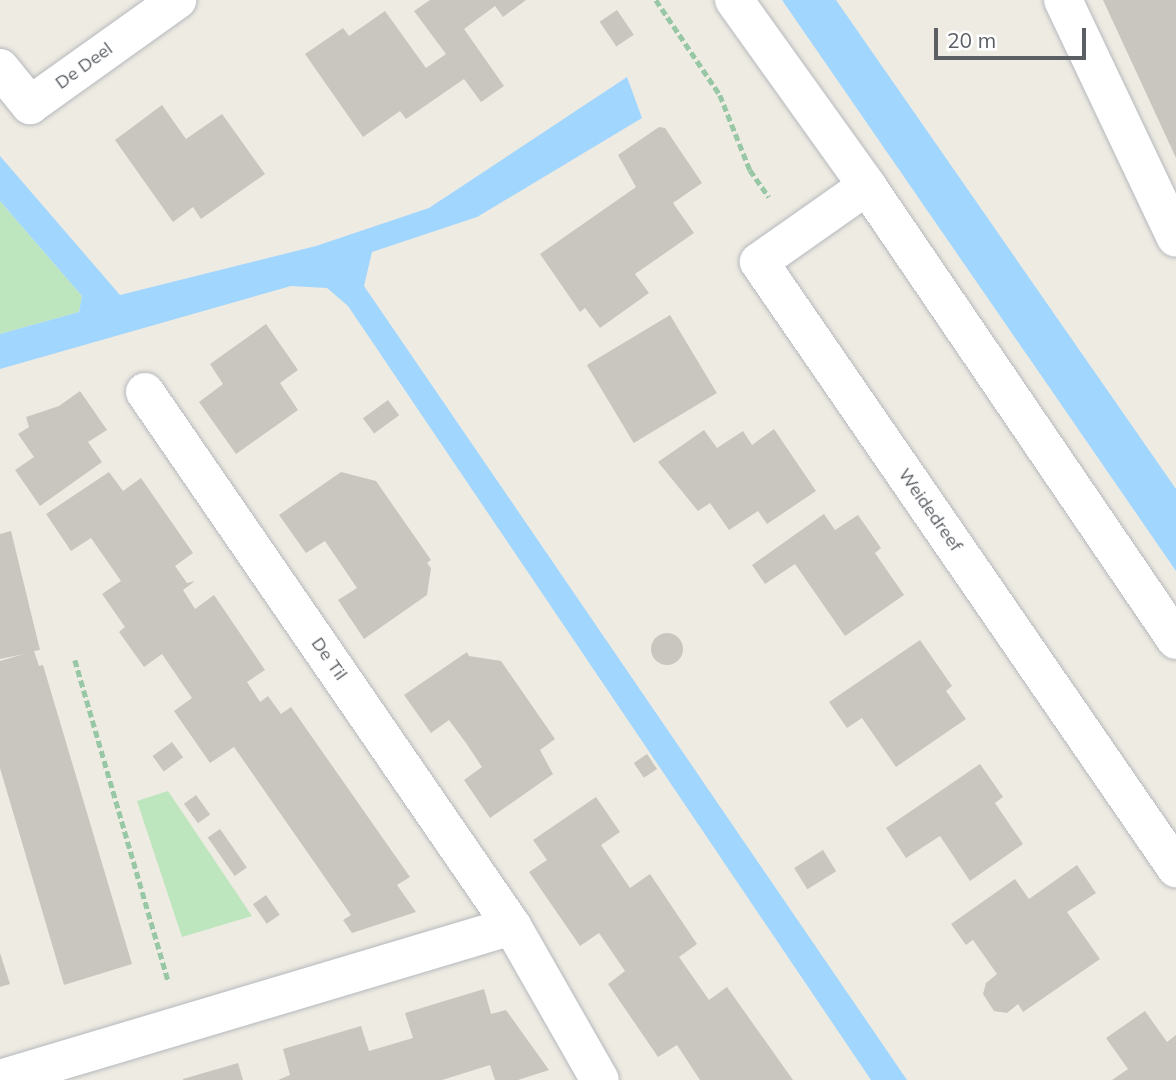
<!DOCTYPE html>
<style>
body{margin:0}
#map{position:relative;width:1176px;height:1080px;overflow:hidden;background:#eeebe2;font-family:Mulish,sans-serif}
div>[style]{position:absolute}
.green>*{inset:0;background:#bee6be}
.water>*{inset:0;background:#a1d6ff}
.building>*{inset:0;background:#c9c6c0;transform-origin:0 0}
.round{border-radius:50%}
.path>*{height:4.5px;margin-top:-2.25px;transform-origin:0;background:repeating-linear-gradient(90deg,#97c7a4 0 7px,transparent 0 10.5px)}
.roads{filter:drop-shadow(0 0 2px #b5b8bd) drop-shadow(0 0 2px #b5b8bd)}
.minor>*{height:38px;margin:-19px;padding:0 19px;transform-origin:19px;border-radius:19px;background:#fff}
span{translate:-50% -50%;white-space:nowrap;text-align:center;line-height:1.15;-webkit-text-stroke:5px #fff;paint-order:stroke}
.street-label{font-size:18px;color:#5b5f64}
.scale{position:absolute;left:934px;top:28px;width:152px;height:32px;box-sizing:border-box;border:4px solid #5b5f64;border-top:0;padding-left:9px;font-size:21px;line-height:24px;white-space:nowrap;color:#5b5f64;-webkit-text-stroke:5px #fff;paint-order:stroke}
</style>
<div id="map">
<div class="green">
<i style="clip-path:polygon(0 201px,82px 296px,79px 312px,0 334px)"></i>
<i style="clip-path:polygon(168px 791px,252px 916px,182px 937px,137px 801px)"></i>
</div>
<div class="water">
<i style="clip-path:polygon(782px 0,836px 0,1176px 489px,1176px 571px)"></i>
<i style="clip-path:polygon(627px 77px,642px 118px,477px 217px,372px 252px,364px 286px,907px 1080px,871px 1080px,348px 306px,327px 288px,291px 286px,0 369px,0 334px,79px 312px,82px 296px,0 201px,0 156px,120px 295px,316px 246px,429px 208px)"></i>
</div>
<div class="building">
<i style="clip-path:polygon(430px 0,526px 0,503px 17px,495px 6px,464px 29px,504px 86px,481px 102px,464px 79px,406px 119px,400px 111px,363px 137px,305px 54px,343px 28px,349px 36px,385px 11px,426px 68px,446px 54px,414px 11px)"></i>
<i style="clip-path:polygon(1103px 0,1176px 0,1176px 158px)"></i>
<i style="left:617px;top:10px;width:30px;height:21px;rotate:56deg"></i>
<i style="clip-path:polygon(162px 105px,186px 139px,222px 114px,265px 174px,201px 219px,193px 207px,173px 222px,115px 140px)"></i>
<i style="clip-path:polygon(659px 127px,665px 128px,702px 183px,673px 203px,694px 233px,635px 274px,649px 293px,600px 328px,585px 308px,580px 312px,540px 254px,636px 187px,618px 155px)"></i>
<i style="left:670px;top:315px;width:91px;height:97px;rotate:59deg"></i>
<i style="clip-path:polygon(266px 324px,298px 370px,280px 383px,298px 410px,236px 454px,199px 402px,223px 384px,210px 364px)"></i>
<i style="clip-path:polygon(80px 391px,107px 430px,88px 442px,102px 462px,40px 506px,15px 470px,34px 457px,18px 434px,29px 427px,26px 417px,59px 406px)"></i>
<i style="left:388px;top:400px;width:19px;height:31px;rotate:54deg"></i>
<i style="clip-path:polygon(774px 429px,816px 491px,767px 524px,758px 511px,729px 530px,710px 503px,698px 511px,658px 462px,704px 430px,717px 448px,743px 431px,752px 445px)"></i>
<i style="clip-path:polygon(109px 472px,123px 491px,141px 478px,193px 553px,175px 566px,187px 583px,195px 581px,183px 590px,195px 609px,214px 595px,265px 670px,247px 682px,260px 702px,268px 696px,281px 714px,291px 707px,410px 877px,397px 885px,416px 912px,352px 933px,343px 920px,351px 915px,234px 747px,210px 763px,174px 711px,192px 698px,162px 654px,144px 667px,119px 632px,125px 627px,102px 594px,121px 581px,91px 538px,71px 551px,46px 514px)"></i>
<i style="clip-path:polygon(341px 472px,376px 481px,431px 560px,427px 563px,431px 568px,427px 595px,364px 639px,338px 600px,357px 588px,325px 541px,306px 553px,279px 515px)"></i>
<i style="clip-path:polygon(824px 514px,835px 530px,858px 515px,881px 548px,875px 553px,904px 595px,845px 636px,795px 564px,765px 584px,752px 565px)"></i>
<i style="clip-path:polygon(11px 531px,40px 650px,34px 651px,39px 666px,43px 665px,132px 964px,64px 985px,0 768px,0 661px,24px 654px,0 659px,0 534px)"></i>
<i class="round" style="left:651px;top:633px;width:32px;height:32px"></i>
<i style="clip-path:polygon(920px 640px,952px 686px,946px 691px,966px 719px,896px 767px,862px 718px,847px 728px,829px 702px)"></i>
<i style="clip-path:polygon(467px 652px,469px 656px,501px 661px,555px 739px,540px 750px,553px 774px,490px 818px,464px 780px,482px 767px,466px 743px,449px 720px,431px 733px,404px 695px)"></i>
<i style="left:172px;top:742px;width:19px;height:24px;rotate:54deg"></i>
<i style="left:647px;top:754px;width:18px;height:16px;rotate:56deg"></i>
<i style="clip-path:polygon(980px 764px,1003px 797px,995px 803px,1023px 844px,970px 881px,940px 836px,906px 858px,886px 828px)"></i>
<i style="left:196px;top:795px;width:24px;height:15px;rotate:54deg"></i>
<i style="clip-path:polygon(596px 797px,620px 832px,601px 845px,630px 888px,650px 874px,697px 944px,679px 957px,709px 1000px,727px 987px,793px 1080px,700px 1080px,677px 1045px,658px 1057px,608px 984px,625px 971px,599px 933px,580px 946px,529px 872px,547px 860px,533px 840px)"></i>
<i style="left:220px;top:829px;width:47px;height:15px;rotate:55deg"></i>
<i style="left:823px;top:850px;width:25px;height:34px;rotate:58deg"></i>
<i style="clip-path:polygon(1077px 865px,1096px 893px,1067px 912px,1100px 959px,1023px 1012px,1018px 1004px,1007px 1013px,994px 1011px,983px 994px,986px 983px,997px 974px,973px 940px,966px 945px,951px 924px,1015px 879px,1029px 899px)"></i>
<i style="left:266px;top:895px;width:24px;height:16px;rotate:55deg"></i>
<i style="clip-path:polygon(0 953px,10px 984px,0 987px)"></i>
<i style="clip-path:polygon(484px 989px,491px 1014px,506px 1010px,549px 1070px,518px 1080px,495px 1080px,490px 1065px,442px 1080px,278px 1080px,290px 1075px,283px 1049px,361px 1026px,369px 1051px,413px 1038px,405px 1013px)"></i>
<i style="clip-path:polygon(1145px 1011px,1167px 1042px,1176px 1035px,1176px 1080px,1112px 1080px,1128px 1069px,1106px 1038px)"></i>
<i style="clip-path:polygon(238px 1063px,243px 1080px,183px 1080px,183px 1079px)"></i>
</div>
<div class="path">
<i style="left:656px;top:0;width:115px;rotate:56deg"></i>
<i style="left:720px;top:95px;width:81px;rotate:68.2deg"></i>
<i style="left:750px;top:170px;width:33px;rotate:55deg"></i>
<i style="left:75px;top:660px;width:334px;rotate:73.8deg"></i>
</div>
<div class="roads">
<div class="minor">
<i style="left:734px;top:0;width:229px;rotate:54.4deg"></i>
<i style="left:867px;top:186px;width:549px;rotate:55.76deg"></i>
<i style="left:1063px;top:0;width:263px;rotate:64.6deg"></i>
<i style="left:0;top:68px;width:48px;rotate:51deg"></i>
<i style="left:30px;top:105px;width:181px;rotate:-35.5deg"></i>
<i style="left:867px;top:186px;width:132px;rotate:144.9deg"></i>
<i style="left:759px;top:262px;width:736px;rotate:55.47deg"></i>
<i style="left:145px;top:392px;width:648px;rotate:55.5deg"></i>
<i style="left:512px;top:926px;width:177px;rotate:60.3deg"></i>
<i style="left:0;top:1079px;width:534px;rotate:-16.64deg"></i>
</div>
</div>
<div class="street-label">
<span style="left:84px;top:66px;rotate:-36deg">De Deel</span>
<span style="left:930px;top:510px;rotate:55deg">Weidedreef</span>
<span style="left:329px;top:659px;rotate:55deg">De Til</span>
</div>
<div class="scale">20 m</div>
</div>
